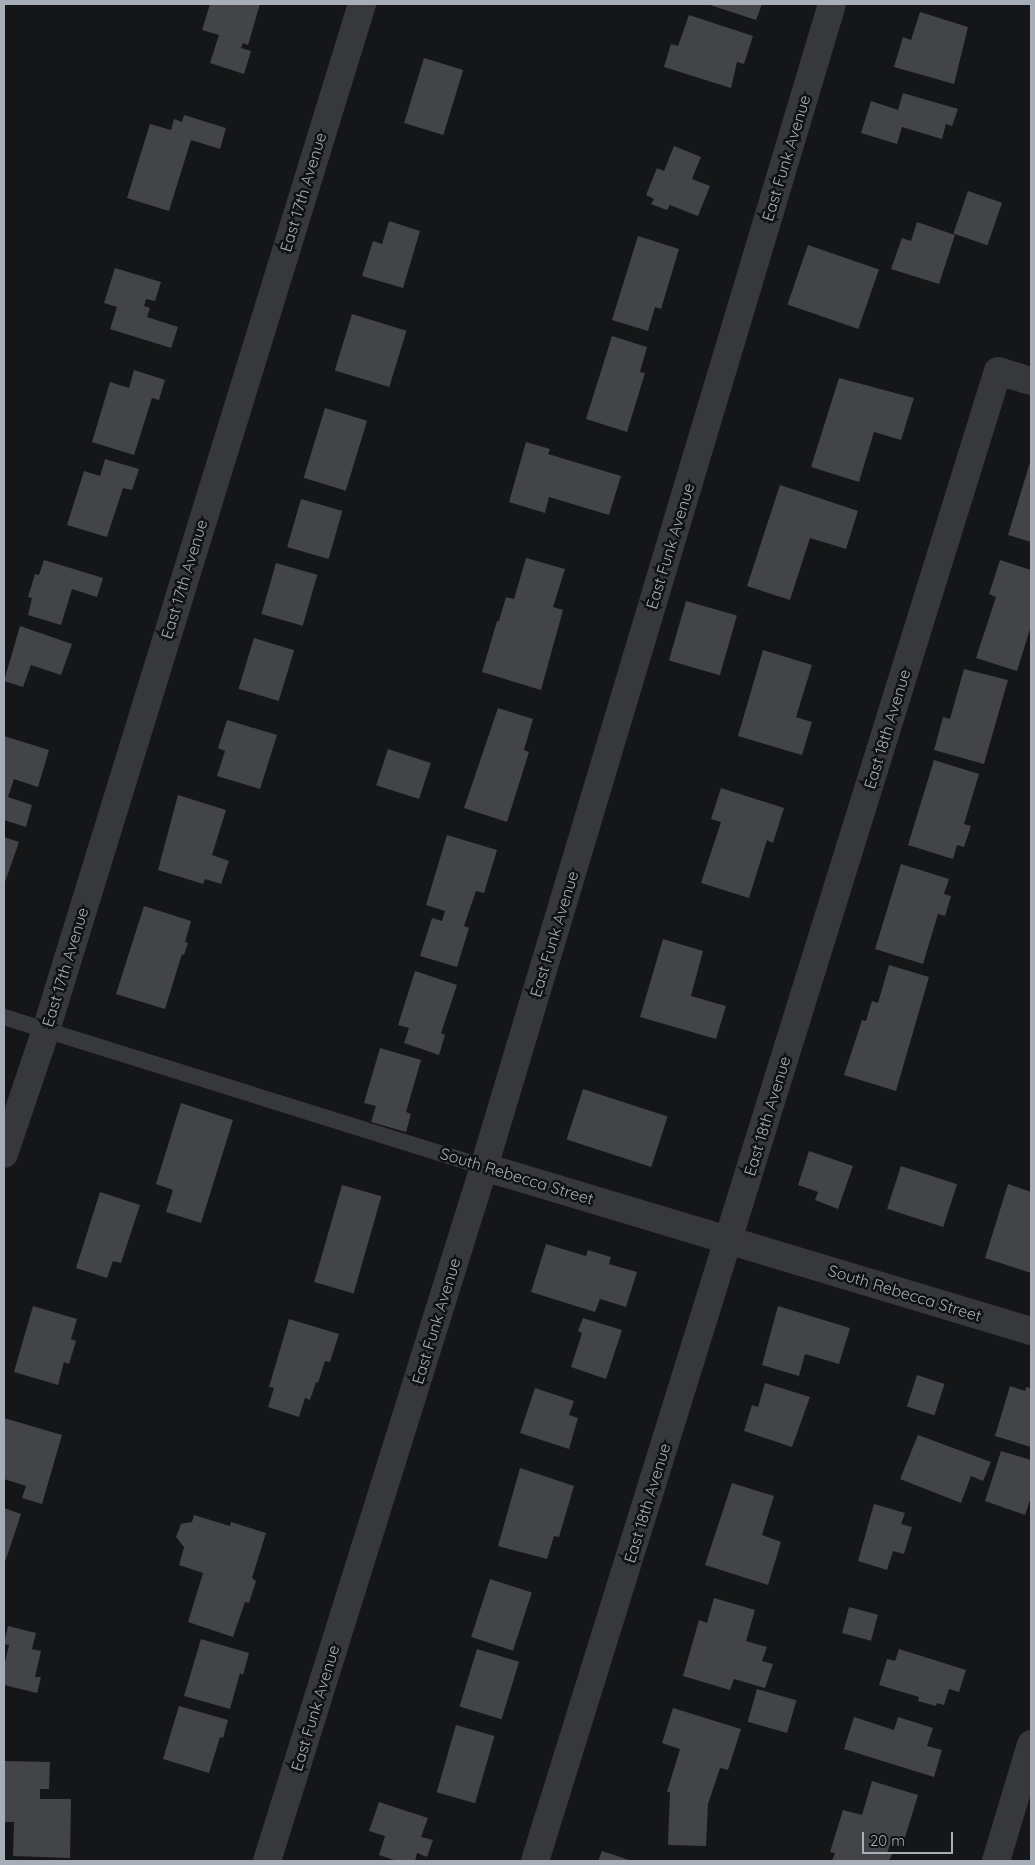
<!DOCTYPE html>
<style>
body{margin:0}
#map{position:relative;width:1035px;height:1865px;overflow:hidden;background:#151617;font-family:Quicksand,sans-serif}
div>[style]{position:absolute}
.building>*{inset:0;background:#424447;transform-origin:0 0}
.service>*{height:16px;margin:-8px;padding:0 8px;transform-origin:8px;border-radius:8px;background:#37383c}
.minor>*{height:28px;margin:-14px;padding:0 14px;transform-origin:14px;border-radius:14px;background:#37383c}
span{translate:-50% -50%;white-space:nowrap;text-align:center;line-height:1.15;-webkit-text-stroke:5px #101112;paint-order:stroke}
.street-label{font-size:16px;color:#a8aeb7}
.frame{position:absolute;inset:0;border:5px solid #a8aeb7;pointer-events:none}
.scale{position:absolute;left:862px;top:1832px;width:91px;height:22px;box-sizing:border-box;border:2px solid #a8aeb7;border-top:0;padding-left:6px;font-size:15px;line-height:18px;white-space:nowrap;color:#a8aeb7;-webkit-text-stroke:4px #101112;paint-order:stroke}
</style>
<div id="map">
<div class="building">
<i style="clip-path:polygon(210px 4px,260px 4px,248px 45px,243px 43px,241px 48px,251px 51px,244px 74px,210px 63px,219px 35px,202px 30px)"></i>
<i style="clip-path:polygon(707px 4px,762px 4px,756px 20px)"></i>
<i style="clip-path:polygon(920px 12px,968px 27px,954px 84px,894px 67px,903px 37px,911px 40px)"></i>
<i style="clip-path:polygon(689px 15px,753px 36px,744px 64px,737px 62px,731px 88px,664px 67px,671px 44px,678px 46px)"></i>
<i style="left:424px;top:58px;width:41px;height:68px;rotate:17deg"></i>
<i style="clip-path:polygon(903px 93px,958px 109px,952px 126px,946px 124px,942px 139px,902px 127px,897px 144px,861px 133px,871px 101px,898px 110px)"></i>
<i style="clip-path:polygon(184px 115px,226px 128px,220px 149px,191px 140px,169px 211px,127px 198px,150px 124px,171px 130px,174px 119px,182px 122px)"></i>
<i style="clip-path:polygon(674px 146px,701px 157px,692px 179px,710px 186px,698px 216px,670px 205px,667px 210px,651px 204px,654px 199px,646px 195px,657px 168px,664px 171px)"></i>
<i style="left:968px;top:191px;width:36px;height:45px;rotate:19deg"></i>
<i style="clip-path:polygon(389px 221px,420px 231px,403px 288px,362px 276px,373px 241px,382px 244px)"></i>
<i style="clip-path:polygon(917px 222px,955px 235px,939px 284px,891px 269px,902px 238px,911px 241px)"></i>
<i style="clip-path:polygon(638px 236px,679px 249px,661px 309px,655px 307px,648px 331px,612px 320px)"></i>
<i style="left:808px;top:245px;width:75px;height:63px;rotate:19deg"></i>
<i style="clip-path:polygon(115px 268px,161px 282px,155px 301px,146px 299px,144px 306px,150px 308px,147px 317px,178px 327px,171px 348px,110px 329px,117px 307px,104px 303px)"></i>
<i style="left:352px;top:314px;width:57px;height:59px;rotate:17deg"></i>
<i style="clip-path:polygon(612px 336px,647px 347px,640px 372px,645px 373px,627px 432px,586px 419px)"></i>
<i style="clip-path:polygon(134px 370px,165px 380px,159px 400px,152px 398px,134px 455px,92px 442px,110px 382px,129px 388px)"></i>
<i style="clip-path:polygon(839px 378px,914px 398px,901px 440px,874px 432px,859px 482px,811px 467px)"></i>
<i style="left:325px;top:408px;width:44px;height:73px;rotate:17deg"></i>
<i style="clip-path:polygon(526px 442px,550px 449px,548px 454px,621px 476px,609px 515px,549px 497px,545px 513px,509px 502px)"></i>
<i style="clip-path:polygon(105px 459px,139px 469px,132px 490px,123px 488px,107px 537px,67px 525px,84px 471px,100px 476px)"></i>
<i style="clip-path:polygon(1031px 459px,1031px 542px,1008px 535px)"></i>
<i style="clip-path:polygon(780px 485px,858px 511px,846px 549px,810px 538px,790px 600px,747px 586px)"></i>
<i style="left:301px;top:499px;width:43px;height:50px;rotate:16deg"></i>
<i style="clip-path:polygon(526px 558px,565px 569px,553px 607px,563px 610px,541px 690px,482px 672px,497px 621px,499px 621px,506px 597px,514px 599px)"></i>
<i style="clip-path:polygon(44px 560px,103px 578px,97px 597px,72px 589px,61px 625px,28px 615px,32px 598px,28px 597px,35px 574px,39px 575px)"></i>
<i style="clip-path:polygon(1000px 560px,1031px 570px,1031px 626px,1017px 671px,976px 658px,996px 597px,989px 594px)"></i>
<i style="left:276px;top:563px;width:43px;height:53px;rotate:16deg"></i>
<i style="left:686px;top:601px;width:53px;height:62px;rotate:16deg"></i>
<i style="clip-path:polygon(20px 626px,72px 644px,61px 675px,31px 665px,23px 687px,4px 681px)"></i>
<i style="left:254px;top:638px;width:42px;height:53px;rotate:17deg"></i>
<i style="clip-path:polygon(763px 650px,812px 665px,796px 717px,812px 722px,802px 755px,738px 736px)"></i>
<i style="clip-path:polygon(964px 669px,1008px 680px,984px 764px,934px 750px,943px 717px,950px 719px)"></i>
<i style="clip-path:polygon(498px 708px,533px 719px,524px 750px,529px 752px,507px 822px,464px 808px)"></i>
<i style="clip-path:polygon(227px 720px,277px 735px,260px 789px,217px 776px,225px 751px,218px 748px)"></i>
<i style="clip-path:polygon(4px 736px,49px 750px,38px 787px,14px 779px,8px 797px,32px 805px,26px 827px,4px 820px)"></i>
<i style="left:388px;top:749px;width:45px;height:38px;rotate:18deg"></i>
<i style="clip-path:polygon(934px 760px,979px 774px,964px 824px,971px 826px,964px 847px,957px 845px,953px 859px,908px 845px)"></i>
<i style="clip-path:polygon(721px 788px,784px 808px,773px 843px,767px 840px,749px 898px,701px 883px,721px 822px,711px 819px)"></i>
<i style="clip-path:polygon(178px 795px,226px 810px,212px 855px,229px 861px,221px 884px,205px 879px,203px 884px,158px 870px)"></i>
<i style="clip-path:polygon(447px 835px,497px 850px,484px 893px,476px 891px,467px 917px,464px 926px,469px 928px,457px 967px,420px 956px,432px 918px,442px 921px,445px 911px,426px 905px)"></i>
<i style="clip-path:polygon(4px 837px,19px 842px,4px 885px)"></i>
<i style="clip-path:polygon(901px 864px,949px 879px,944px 894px,951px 896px,945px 916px,938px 914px,923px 964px,875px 949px)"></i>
<i style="clip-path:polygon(144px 906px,191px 921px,185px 942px,188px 943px,184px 955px,182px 954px,165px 1009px,116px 994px)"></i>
<i style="clip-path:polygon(663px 939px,703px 951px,691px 996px,726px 1006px,716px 1039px,640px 1017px)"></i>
<i style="clip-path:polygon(889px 965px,929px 977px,896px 1091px,844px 1075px,862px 1020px,866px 1021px,872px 1001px,878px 1003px)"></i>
<i style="clip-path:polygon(415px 971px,457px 985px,441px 1033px,445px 1035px,439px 1055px,404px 1043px,409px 1028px,398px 1025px)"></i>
<i style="clip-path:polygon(380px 1048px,421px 1060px,406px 1112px,411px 1114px,406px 1132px,371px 1122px,376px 1106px,364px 1103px)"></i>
<i style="left:583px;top:1089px;width:89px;height:53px;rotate:18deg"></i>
<i style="clip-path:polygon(181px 1103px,233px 1120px,201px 1223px,166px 1212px,173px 1190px,156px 1184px)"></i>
<i style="clip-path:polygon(809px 1151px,853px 1166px,838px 1209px,815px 1200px,818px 1192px,798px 1185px)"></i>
<i style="left:901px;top:1166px;width:59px;height:45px;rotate:18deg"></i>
<i style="clip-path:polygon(1008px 1184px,1031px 1192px,1031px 1273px,985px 1258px)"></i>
<i style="left:342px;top:1185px;width:41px;height:101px;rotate:16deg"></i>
<i style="clip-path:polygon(100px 1192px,140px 1205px,121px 1263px,113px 1261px,107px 1278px,76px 1268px)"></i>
<i style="clip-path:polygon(546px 1244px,586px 1256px,588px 1250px,611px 1257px,609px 1264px,637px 1272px,626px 1307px,600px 1299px,595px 1312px,531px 1292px)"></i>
<i style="clip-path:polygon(33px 1306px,77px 1319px,71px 1339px,76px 1341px,69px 1364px,64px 1362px,58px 1385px,14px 1372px)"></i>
<i style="clip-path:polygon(778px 1306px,850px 1328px,839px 1364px,805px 1354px,799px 1376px,762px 1365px)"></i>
<i style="clip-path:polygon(583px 1318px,622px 1330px,606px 1379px,571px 1367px,582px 1333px,578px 1331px)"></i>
<i style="clip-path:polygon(289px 1319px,339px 1334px,330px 1362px,325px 1361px,318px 1383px,316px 1382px,310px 1400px,305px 1398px,299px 1417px,268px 1407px,274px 1388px,269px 1387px)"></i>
<i style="left:917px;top:1375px;width:29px;height:33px;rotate:18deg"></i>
<i style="clip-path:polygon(765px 1383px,810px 1397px,792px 1447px,744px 1431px,752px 1405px,758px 1407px)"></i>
<i style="clip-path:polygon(1010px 1386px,1025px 1391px,1026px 1387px,1031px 1388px,1031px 1447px,995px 1436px)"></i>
<i style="clip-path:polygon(535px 1388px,574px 1401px,569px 1415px,578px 1418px,569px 1449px,520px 1433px)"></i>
<i style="clip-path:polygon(4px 1418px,62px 1435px,42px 1504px,22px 1498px,26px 1486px,4px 1479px)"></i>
<i style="clip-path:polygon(918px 1435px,991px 1462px,983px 1481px,971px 1476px,961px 1503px,900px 1479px)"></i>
<i style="clip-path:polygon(1001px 1451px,1031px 1460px,1031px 1497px,1025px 1515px,985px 1501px)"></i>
<i style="clip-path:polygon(520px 1468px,574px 1486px,559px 1537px,554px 1536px,547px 1559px,498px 1546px)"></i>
<i style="clip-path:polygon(732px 1483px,774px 1496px,762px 1535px,781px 1542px,768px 1585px,705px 1565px)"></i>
<i style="clip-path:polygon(874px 1504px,905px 1513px,901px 1524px,912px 1527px,904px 1554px,893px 1551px,887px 1570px,858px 1561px)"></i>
<i style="clip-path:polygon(4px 1508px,21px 1514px,4px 1565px)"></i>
<i style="clip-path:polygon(194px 1515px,230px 1526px,231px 1522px,266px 1533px,252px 1578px,256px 1581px,249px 1603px,245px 1602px,233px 1637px,188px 1622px,203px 1573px,179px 1565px,184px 1547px,176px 1537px,181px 1524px,192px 1522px)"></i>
<i style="left:490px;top:1579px;width:44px;height:61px;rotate:18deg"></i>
<i style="clip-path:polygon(714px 1598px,755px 1610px,746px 1641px,767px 1647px,762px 1661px,773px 1664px,765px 1688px,734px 1679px,730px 1690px,683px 1676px,699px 1620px,707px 1623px)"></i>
<i style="left:849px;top:1607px;width:30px;height:27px;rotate:15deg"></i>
<i style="clip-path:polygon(8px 1626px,36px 1633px,32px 1649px,41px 1651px,35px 1677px,41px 1677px,37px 1693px,4px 1685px,4px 1666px,9px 1645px,4px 1644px)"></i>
<i style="clip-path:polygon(201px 1639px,249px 1653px,243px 1675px,240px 1673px,230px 1709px,184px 1696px)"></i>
<i style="left:477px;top:1649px;width:44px;height:60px;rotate:17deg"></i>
<i style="clip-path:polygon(899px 1649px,966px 1670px,959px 1692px,949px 1689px,944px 1705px,937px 1703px,936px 1706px,918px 1701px,919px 1697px,879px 1685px,887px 1659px,895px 1661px)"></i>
<i style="left:757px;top:1689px;width:41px;height:34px;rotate:16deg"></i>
<i style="clip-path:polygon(179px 1706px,228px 1720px,223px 1738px,220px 1737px,209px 1773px,163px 1759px)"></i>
<i style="clip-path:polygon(673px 1708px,741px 1729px,728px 1770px,720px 1768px,708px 1804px,706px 1846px,668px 1845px,670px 1792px,667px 1792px,680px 1749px,662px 1743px)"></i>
<i style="clip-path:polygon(854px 1717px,894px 1730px,898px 1717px,933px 1728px,927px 1746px,942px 1750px,934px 1777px,844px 1749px)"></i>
<i style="left:456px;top:1725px;width:40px;height:70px;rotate:16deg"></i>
<i style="clip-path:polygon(4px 1761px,50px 1762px,49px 1789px,40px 1789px,40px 1799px,71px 1799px,70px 1858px,13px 1856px,14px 1822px,4px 1822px)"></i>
<i style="clip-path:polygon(872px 1781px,918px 1795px,902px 1847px,890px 1844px,887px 1853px,892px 1854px,889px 1861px,832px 1861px,835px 1853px,830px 1852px,843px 1810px,862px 1815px)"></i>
<i style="clip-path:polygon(379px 1802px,428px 1818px,421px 1837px,433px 1840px,427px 1857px,417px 1853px,415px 1861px,397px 1861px,379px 1855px,385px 1836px,369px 1831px)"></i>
<i style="clip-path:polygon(602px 1851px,632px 1861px,598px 1861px)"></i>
</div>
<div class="service">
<i style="left:4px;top:1017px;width:503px;rotate:17.35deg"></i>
</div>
<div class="minor">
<i style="left:4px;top:1154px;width:131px;rotate:-71.3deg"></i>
<i style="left:46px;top:1030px;width:1074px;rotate:-72.88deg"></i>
<i style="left:484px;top:1167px;width:571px;rotate:16.69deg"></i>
<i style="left:267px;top:1861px;width:727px;rotate:-72.64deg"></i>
<i style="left:484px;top:1167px;width:1214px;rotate:-73.34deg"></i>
<i style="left:535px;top:1861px;width:1560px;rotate:-72.74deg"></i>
<i style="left:998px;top:371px;width:34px;rotate:17deg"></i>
<i style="left:996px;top:1861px;width:122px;rotate:-73.3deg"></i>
</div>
<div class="street-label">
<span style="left:786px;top:158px;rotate:-73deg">East Funk Avenue</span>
<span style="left:303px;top:192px;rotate:-73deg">East 17th Avenue</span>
<span style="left:670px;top:546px;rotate:-73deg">East Funk Avenue</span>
<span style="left:184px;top:579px;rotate:-73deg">East 17th Avenue</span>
<span style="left:887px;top:729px;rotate:-73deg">East 18th Avenue</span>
<span style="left:554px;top:934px;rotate:-73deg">East Funk Avenue</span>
<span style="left:65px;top:967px;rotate:-73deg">East 17th Avenue</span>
<span style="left:767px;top:1116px;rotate:-73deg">East 18th Avenue</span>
<span style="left:517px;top:1176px;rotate:17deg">South Rebecca Street</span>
<span style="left:905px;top:1293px;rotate:17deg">South Rebecca Street</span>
<span style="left:436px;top:1321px;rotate:-73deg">East Funk Avenue</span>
<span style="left:647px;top:1503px;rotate:-73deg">East 18th Avenue</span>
<span style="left:315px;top:1708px;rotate:-73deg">East Funk Avenue</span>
</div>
<div class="frame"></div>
<div class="scale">20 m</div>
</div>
